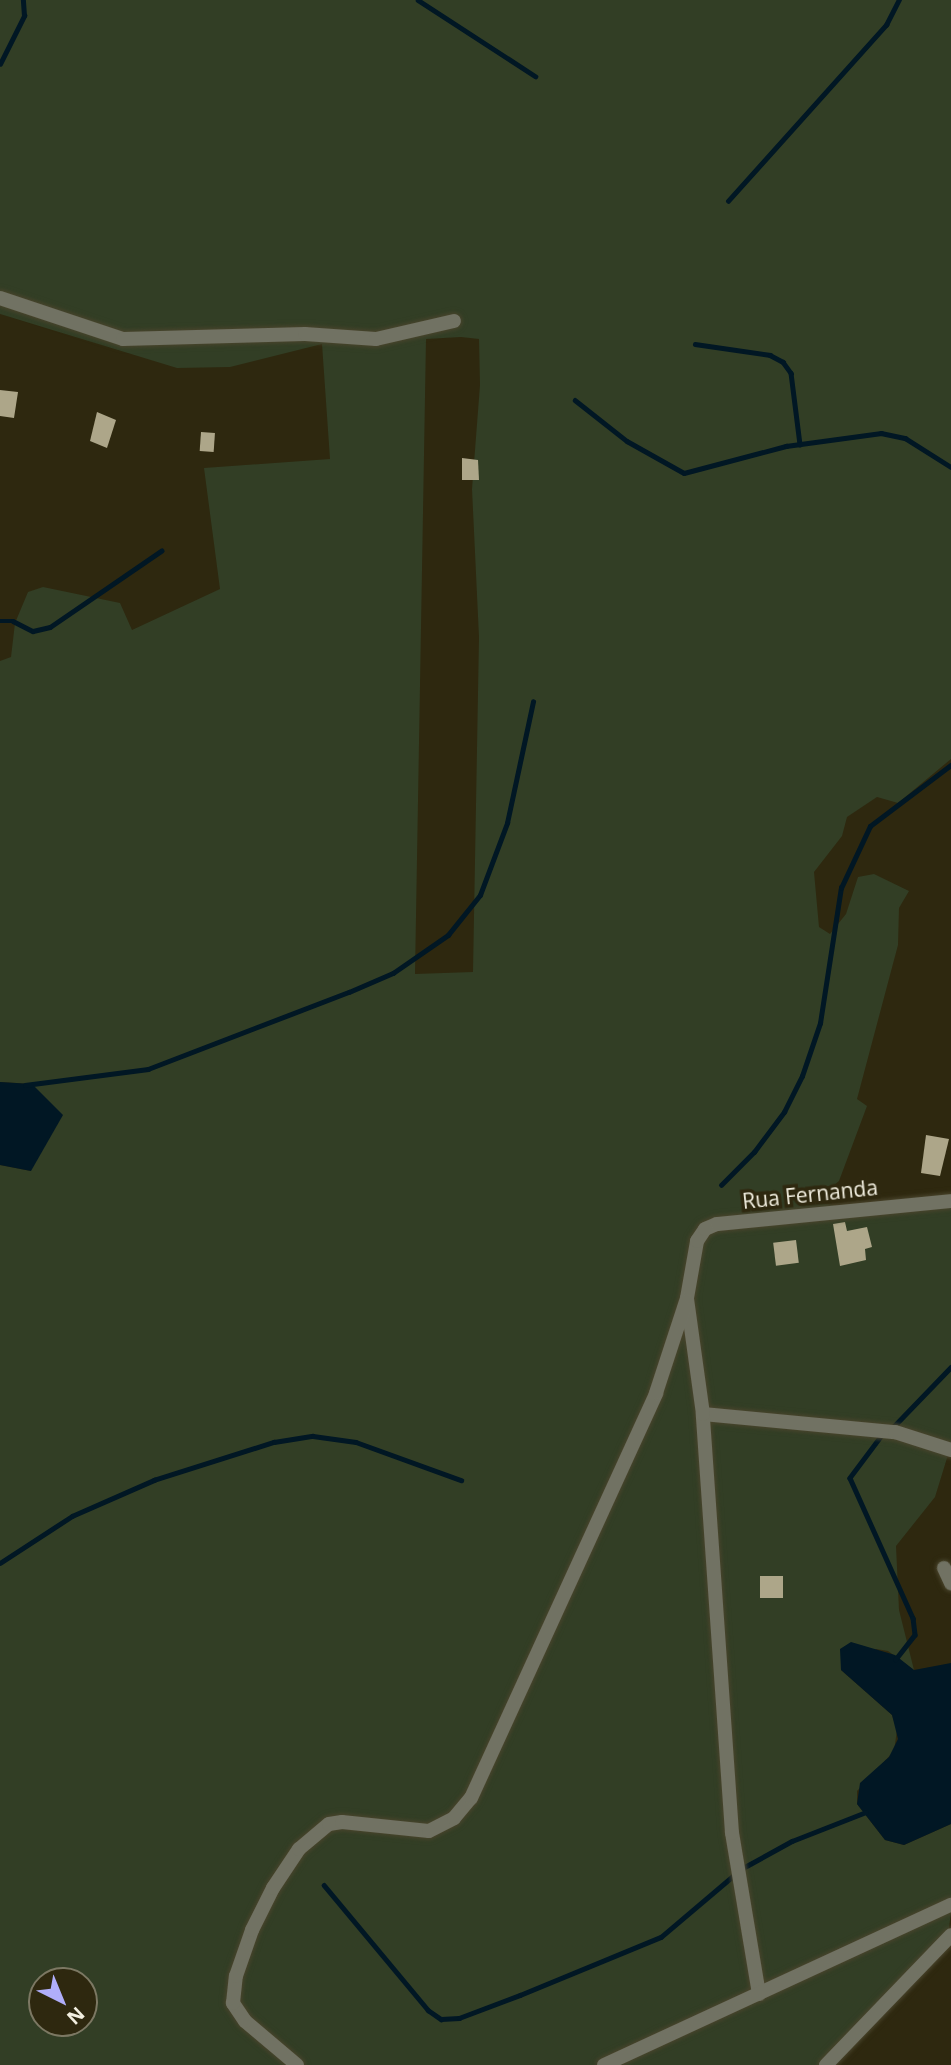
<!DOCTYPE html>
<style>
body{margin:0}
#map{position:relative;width:951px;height:2065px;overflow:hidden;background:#2e280f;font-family:"Open Sans",sans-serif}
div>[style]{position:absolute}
.green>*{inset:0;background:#323e25}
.water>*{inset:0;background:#011724}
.stream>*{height:4.5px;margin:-2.25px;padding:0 2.25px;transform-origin:2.25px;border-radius:2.25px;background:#011724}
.building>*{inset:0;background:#ada689;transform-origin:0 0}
.roads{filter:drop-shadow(0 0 2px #49442c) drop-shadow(0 0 2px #49442c)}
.street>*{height:14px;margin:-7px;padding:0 7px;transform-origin:7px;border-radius:7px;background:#717263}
span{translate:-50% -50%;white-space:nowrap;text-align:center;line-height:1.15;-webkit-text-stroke:7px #2e280f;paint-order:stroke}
.street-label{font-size:21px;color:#f2efe0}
.north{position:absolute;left:28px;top:1967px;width:70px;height:70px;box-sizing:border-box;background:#2e280f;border:2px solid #7c7863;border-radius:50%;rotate:137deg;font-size:19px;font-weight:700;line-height:28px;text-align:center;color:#f2efe0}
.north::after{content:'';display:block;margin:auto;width:24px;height:32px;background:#b0aefa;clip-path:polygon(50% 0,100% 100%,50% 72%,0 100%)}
</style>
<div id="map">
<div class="green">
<i style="clip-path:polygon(evenodd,0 0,951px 0,951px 759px,898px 803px,877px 797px,847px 817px,842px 836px,814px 872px,819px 927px,830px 934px,846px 914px,858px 877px,874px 874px,909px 891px,899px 908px,898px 945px,857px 1099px,867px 1106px,839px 1181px,814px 1202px,850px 1208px,951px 1208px,951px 1445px,935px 1497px,896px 1546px,899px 1610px,914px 1670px,888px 1651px,876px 1649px,841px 1670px,892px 1715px,897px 1730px,894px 1751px,857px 1791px,857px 1804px,885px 1840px,904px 1845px,951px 1824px,951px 1911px,949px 1929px,832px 2065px,0 2065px,0 1165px,31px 1171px,32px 1084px,0 1082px,0 661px,11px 657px,15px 623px,28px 592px,43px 587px,120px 603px,132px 630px,220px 589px,204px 468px,330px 459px,322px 344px,230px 367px,177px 368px,0 314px,0 0,461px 337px,479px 339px,480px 385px,472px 489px,479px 637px,473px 972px,415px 974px,426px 339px,461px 337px,0 0,42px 1981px,84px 1981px,84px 2023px,42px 2023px,42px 1981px)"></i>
</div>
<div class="water">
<i style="clip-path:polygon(0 1082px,32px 1084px,63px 1115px,31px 1171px,0 1165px)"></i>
<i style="clip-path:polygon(851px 1642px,895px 1655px,914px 1670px,951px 1663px,951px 1824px,904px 1845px,885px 1840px,857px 1804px,860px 1783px,889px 1757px,898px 1739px,892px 1715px,841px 1670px,840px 1649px)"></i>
</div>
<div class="stream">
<i style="left:418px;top:0;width:140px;rotate:33deg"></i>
<i style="left:0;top:64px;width:54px;rotate:-63.4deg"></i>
<i style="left:24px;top:16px;width:16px;rotate:-94deg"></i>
<i style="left:728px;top:201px;width:237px;rotate:-48.1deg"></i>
<i style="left:886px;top:25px;width:28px;rotate:-63deg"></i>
<i style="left:695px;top:344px;width:76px;rotate:8.3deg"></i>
<i style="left:770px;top:355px;width:15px;rotate:28deg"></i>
<i style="left:783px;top:362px;width:14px;rotate:54deg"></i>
<i style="left:791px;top:373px;width:72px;rotate:82.8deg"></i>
<i style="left:575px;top:400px;width:66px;rotate:38.3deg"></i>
<i style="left:627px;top:441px;width:65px;rotate:29.3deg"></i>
<i style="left:684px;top:473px;width:106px;rotate:-14.8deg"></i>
<i style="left:786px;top:446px;width:96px;rotate:-7.8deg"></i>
<i style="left:881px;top:433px;width:25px;rotate:12deg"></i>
<i style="left:905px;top:438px;width:54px;rotate:32.2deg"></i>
<i style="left:0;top:621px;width:13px"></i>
<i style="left:13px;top:621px;width:22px;rotate:27deg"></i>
<i style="left:33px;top:631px;width:17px;rotate:-13deg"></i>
<i style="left:50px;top:627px;width:135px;rotate:-34.4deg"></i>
<i style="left:25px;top:1085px;width:124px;rotate:-7.4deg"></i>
<i style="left:148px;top:1069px;width:215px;rotate:-21deg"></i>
<i style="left:349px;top:992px;width:48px;rotate:-23.4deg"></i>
<i style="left:393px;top:973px;width:67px;rotate:-34.6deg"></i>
<i style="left:448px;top:935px;width:51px;rotate:-51.3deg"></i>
<i style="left:480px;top:895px;width:77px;rotate:-69.4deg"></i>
<i style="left:507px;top:823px;width:124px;rotate:-77.9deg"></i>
<i style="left:721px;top:1185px;width:47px;rotate:-45deg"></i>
<i style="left:754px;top:1152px;width:50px;rotate:-53.1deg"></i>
<i style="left:784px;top:1112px;width:40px;rotate:-63.4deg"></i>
<i style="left:802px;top:1076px;width:56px;rotate:-71.2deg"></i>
<i style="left:820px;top:1023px;width:137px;rotate:-81.2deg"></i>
<i style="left:841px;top:888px;width:68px;rotate:-64.9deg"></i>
<i style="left:870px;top:826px;width:101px;rotate:-37deg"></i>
<i style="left:893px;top:1427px;width:83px;rotate:-46deg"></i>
<i style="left:883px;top:1434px;width:55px;rotate:126.9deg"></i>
<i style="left:850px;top:1478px;width:154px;rotate:65.8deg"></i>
<i style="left:913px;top:1618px;width:17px;rotate:83deg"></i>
<i style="left:915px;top:1635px;width:31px;rotate:128deg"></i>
<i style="left:0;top:1563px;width:86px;rotate:-33.1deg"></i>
<i style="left:72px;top:1516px;width:90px;rotate:-23.7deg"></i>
<i style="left:154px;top:1480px;width:126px;rotate:-17.6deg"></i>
<i style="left:274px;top:1442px;width:39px;rotate:-9deg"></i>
<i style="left:313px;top:1436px;width:43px;rotate:7.9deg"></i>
<i style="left:356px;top:1442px;width:112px;rotate:19.9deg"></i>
<i style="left:741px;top:1869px;width:58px;rotate:-28.8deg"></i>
<i style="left:792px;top:1841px;width:79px;rotate:-21.4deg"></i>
<i style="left:324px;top:1885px;width:163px;rotate:50.2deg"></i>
<i style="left:428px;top:2010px;width:16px;rotate:35deg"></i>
<i style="left:441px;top:2019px;width:18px;rotate:-3deg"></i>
<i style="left:459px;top:2018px;width:65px;rotate:-20.7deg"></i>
<i style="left:520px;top:1995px;width:152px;rotate:-22.4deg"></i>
<i style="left:661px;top:1937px;width:96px;rotate:-40.3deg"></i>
</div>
<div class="building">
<i style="clip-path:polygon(0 390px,18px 392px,14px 418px,0 416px)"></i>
<i style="clip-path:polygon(97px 412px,116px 420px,107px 448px,90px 441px)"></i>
<i style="left:201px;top:432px;width:14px;height:19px;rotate:4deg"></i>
<i style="clip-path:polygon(462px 458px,478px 460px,479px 480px,462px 480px)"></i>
<i style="clip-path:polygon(926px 1135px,949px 1139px,940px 1176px,921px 1173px)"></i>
<i style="clip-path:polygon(845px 1222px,847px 1231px,867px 1227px,872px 1247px,865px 1249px,866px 1260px,840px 1266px,833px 1224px)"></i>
<i style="left:796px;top:1240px;width:23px;height:23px;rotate:83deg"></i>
<i style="left:760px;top:1576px;width:23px;height:22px"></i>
</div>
<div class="roads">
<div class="street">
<i style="left:0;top:298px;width:130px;rotate:18.4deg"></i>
<i style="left:123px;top:339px;width:182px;rotate:-1.6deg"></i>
<i style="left:305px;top:334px;width:71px;rotate:4deg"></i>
<i style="left:376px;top:339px;width:80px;rotate:-13deg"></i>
<i style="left:703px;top:1414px;width:193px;rotate:5.4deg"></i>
<i style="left:895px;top:1432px;width:59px;rotate:17.8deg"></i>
<i style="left:944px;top:1568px;width:17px;rotate:65deg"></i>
<i style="left:759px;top:1994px;width:163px;rotate:-99.5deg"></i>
<i style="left:732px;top:1833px;width:420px;rotate:-94deg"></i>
<i style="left:703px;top:1414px;width:117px;rotate:-97.9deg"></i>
<i style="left:687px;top:1298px;width:58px;rotate:-80deg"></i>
<i style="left:697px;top:1241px;width:14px;rotate:-56deg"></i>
<i style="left:705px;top:1229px;width:13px;rotate:-23deg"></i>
<i style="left:717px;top:1224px;width:235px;rotate:-5.6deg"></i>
<i style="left:297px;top:2065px;width:68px;rotate:-139.8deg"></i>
<i style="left:245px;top:2021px;width:22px;rotate:-124deg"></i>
<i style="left:233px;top:2003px;width:27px;rotate:-84deg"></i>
<i style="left:236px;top:1976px;width:49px;rotate:-70.8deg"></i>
<i style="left:252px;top:1930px;width:47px;rotate:-63.4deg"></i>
<i style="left:273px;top:1888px;width:47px;rotate:-56.3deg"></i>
<i style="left:299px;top:1849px;width:39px;rotate:-40deg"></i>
<i style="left:329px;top:1824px;width:13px;rotate:-9deg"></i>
<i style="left:342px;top:1822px;width:87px;rotate:5.9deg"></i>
<i style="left:429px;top:1831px;width:28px;rotate:-27deg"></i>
<i style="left:454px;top:1818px;width:26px;rotate:-50deg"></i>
<i style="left:471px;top:1798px;width:445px;rotate:-65.4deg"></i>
<i style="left:656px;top:1393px;width:97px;rotate:-71.9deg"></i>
<i style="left:604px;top:2065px;width:382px;rotate:-24.8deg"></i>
<i style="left:826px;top:2065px;width:180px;rotate:-46.1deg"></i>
</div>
</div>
<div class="street-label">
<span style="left:810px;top:1194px;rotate:-6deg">Rua Fernanda</span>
</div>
<div class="north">N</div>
</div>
